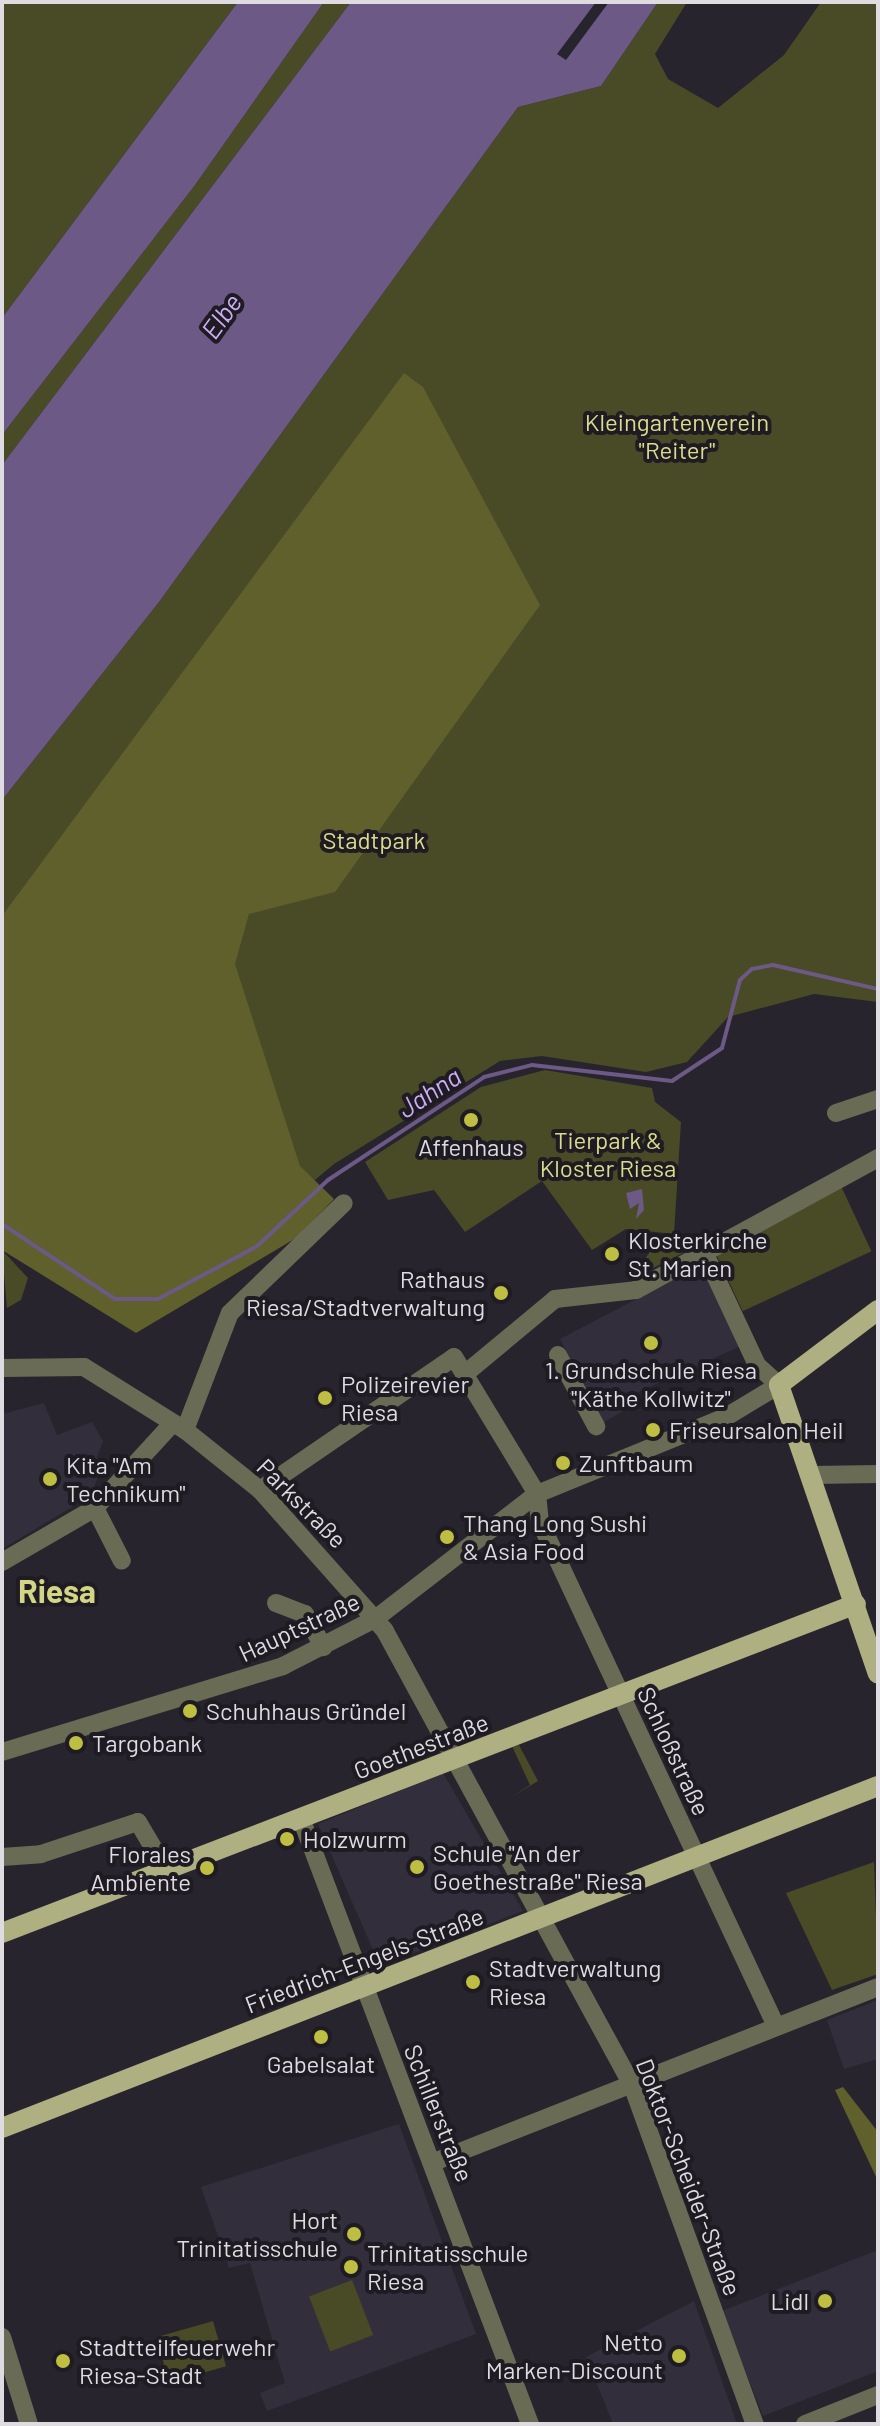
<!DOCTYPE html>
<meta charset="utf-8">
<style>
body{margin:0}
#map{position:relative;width:880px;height:2426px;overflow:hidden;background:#28242d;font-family:Barlow,sans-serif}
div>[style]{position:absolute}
.built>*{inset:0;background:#332e3b}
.green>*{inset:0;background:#494a26;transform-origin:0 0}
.forest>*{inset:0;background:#5f602b}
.water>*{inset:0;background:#6d5986}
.stream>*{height:4px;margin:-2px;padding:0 2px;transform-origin:2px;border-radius:2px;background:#6d5986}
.minor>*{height:18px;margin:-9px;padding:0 9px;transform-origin:9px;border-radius:9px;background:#6a6b55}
.major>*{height:20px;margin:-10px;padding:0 10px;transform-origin:10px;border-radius:10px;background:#aeb082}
.dots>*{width:22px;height:22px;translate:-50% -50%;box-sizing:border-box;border:4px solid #1e1b23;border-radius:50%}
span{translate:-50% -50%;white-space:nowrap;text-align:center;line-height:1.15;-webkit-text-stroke:8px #1e1b23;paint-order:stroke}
.park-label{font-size:24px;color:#dbdd8b}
.poi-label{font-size:24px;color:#dedce1}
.left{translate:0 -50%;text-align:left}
.right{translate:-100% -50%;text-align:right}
.street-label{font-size:24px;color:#dedce1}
.water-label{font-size:26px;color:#cdaef5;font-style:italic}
.district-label{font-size:32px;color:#d2d486;font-weight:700}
.frame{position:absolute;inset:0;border:4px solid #dedce1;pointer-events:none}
</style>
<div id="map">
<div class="built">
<i style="clip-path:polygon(700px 1266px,741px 1346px,629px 1396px,634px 1405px,604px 1422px,560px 1339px)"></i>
<i style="clip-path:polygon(44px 1403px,57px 1435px,92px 1422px,103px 1441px,97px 1457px,102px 1462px,92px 1495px,2px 1549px,2px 1414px)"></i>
<i style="clip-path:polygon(443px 1773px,523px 1911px,380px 1966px,318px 1824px)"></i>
<i style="clip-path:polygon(878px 2000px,878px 2059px,844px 2069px,827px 2020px)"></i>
<i style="clip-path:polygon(399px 2124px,476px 2334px,267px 2411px,260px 2393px,285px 2383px,250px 2263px,229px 2268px,201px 2187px)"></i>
<i style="clip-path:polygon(878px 2250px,878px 2371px,763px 2416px,722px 2311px)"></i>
<i style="clip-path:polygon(694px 2301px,737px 2424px,613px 2424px,586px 2357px)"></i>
</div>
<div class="green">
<i style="clip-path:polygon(2px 2px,238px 2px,2px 318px)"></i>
<i style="clip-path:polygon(324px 2px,351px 2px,2px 465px,2px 435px,195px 185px)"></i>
<i style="clip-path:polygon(658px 2px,687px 2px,655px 54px,668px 79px,718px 108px,784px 55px,821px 2px,878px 2px,878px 1002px,814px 994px,728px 1017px,687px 1062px,646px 1072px,542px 1056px,500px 1061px,334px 1164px,206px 1271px,2px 1214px,2px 800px,159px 602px,518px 107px,601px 86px)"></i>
<i style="clip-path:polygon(545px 1070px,652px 1088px,655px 1102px,681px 1122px,674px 1234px,626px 1229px,592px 1250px,542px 1181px,465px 1232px,434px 1190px,388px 1200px,365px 1162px,481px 1087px)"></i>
<i style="left:841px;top:1186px;width:72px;height:142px;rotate:65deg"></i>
<i style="clip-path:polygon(677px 1242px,683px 1253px,631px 1279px,656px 1243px)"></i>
<i style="clip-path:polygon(2px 1250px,28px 1278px,21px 1300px,7px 1308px)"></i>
<i style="clip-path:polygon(519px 1745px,538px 1781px,510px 1798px,530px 1785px,512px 1746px)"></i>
<i style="clip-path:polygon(874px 1862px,878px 1974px,832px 1990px,786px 1893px)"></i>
<i style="left:352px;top:2280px;width:59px;height:46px;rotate:69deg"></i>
<i style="left:213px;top:2321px;width:47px;height:59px;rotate:74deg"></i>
</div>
<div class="forest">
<i style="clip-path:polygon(404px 373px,423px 387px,540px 605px,335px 892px,249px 914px,235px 964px,300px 1166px,334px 1199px,296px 1238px,136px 1333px,2px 1250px,2px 916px)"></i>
<i style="clip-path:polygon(843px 2087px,878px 2132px,878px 2181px,835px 2090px)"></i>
</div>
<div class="water">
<i style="clip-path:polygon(238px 2px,324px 2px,195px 185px,2px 435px,2px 318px)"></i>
<i style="clip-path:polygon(351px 2px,596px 2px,557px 54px,566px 60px,609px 2px,658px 2px,601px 86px,518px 107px,159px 602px,2px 800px,2px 465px)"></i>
<i style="clip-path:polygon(642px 1189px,644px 1210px,636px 1219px,639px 1203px,630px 1209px,626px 1193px)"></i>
</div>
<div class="stream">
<i style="left:2px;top:1224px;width:136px;rotate:33.6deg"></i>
<i style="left:115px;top:1299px;width:43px"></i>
<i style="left:158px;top:1299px;width:111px;rotate:-28deg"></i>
<i style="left:256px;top:1247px;width:98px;rotate:-42.9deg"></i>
<i style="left:328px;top:1180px;width:187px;rotate:-33.4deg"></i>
<i style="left:484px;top:1077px;width:49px;rotate:-14deg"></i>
<i style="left:532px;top:1065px;width:141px;rotate:6.5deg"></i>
<i style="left:672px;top:1081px;width:60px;rotate:-33.4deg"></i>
<i style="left:722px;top:1048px;width:70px;rotate:-75.2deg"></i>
<i style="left:740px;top:980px;width:16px;rotate:-43deg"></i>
<i style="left:752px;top:969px;width:21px;rotate:-11deg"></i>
<i style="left:773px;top:965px;width:108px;rotate:12.9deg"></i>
</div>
<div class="minor">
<i style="left:836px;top:1113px;width:44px;rotate:-18.4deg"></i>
<i style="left:558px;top:1355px;width:81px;rotate:61.8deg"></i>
<i style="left:2px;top:1368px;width:82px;rotate:-0.7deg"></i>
<i style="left:84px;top:1367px;width:119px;rotate:32deg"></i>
<i style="left:185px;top:1430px;width:96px;rotate:38.7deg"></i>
<i style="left:260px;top:1490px;width:188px;rotate:48.4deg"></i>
<i style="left:385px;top:1631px;width:517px;rotate:61.45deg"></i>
<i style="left:632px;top:2085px;width:361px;rotate:70.1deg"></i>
<i style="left:466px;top:1373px;width:116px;rotate:-39.7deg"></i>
<i style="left:555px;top:1299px;width:81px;rotate:-6.3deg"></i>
<i style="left:636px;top:1290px;width:276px;rotate:-28.6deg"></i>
<i style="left:185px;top:1430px;width:125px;rotate:-69deg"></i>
<i style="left:230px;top:1313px;width:158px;rotate:-44deg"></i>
<i style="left:812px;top:1475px;width:66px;rotate:-0.9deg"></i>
<i style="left:260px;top:1490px;width:235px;rotate:-34.4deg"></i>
<i style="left:454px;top:1357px;width:160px;rotate:58.8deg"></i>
<i style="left:537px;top:1494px;width:28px;rotate:84deg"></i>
<i style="left:540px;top:1522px;width:557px;rotate:64.91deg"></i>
<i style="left:95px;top:1508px;width:59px;rotate:63deg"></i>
<i style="left:2px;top:1562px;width:108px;rotate:-30.1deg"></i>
<i style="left:95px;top:1508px;width:113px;rotate:-47.5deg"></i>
<i style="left:276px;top:1603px;width:31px;rotate:21deg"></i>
<i style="left:305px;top:1614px;width:38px;rotate:61deg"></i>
<i style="left:2px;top:1752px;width:294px;rotate:-17deg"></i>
<i style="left:283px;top:1666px;width:103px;rotate:-27.1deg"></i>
<i style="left:375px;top:1619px;width:205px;rotate:-37.7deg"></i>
<i style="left:537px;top:1494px;width:204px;rotate:-22.2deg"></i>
<i style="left:726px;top:1417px;width:62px;rotate:-31.1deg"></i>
<i style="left:779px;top:1385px;width:30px;rotate:-138deg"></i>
<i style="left:757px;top:1365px;width:123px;rotate:-115.1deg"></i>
<i style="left:302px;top:1821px;width:645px;rotate:69.29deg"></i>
<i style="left:2px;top:1857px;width:39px;rotate:-4deg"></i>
<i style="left:41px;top:1854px;width:102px;rotate:-18.3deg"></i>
<i style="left:138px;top:1822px;width:57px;rotate:59.4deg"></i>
<i style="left:434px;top:2162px;width:477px;rotate:-21.5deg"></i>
<i style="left:2px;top:2337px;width:91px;rotate:72.8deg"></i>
<i style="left:805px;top:2424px;width:79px;rotate:-21.7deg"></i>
</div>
<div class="major">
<i style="left:878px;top:1310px;width:124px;rotate:142.9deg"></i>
<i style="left:779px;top:1385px;width:305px;rotate:71.1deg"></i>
<i style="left:2px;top:1933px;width:915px;rotate:-21.07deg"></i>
<i style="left:2px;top:2128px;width:940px;rotate:-21.33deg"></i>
</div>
<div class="dots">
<i style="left:471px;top:1120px;background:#bebf42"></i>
<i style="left:612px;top:1254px;background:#bebf42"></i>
<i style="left:501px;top:1293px;background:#bebf42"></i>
<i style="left:651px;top:1343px;background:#bebf42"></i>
<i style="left:325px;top:1398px;background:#bebf42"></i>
<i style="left:653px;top:1430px;background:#bebf42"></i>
<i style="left:563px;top:1463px;background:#bebf42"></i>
<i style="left:50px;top:1479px;background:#bebf42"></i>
<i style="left:447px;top:1537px;background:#bebf42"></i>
<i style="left:190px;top:1711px;background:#bebf42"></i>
<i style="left:76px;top:1743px;background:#bebf42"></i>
<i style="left:287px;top:1839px;background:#bebf42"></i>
<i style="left:417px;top:1867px;background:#bebf42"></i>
<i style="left:207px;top:1868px;background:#bebf42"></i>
<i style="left:473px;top:1982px;background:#bebf42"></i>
<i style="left:321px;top:2037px;background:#bebf42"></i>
<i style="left:354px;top:2234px;background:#bebf42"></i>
<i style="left:351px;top:2267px;background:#bebf42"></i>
<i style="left:825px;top:2301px;background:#bebf42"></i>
<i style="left:679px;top:2356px;background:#bebf42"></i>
<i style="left:63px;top:2361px;background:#bebf42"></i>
</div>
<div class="park-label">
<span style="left:677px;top:436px">Kleingartenverein<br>"Reiter"</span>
<span style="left:374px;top:840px">Stadtpark</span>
<span style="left:608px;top:1154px">Tierpark &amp;<br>Kloster Riesa</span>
</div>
<div class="poi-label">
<span style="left:471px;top:1147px">Affenhaus</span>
<span class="left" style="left:628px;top:1254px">Klosterkirche<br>St. Marien</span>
<span class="right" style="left:485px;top:1293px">Rathaus<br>Riesa/Stadtverwaltung</span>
<span style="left:651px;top:1384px">1. Grundschule Riesa<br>"Käthe Kollwitz"</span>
<span class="left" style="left:341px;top:1398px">Polizeirevier<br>Riesa</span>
<span class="left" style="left:669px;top:1430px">Friseursalon Heil</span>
<span class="left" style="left:579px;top:1463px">Zunftbaum</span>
<span class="left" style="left:66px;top:1479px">Kita "Am<br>Technikum"</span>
<span class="left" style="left:463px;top:1537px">Thang Long Sushi<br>&amp; Asia Food</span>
<span class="left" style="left:206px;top:1711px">Schuhhaus Gründel</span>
<span class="left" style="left:92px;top:1743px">Targobank</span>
<span class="left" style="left:303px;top:1839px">Holzwurm</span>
<span class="left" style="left:433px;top:1867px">Schule "An der<br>Goethestraße" Riesa</span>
<span class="right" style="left:191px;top:1868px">Florales<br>Ambiente</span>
<span class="left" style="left:489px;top:1982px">Stadtverwaltung<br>Riesa</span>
<span style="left:321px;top:2064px">Gabelsalat</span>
<span class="right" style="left:338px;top:2234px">Hort<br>Trinitatisschule</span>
<span class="left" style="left:367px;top:2267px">Trinitatisschule<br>Riesa</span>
<span class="right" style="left:809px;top:2301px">Lidl</span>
<span class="right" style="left:663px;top:2356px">Netto<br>Marken-Discount</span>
<span class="left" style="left:79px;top:2361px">Stadtteilfeuerwehr<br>Riesa-Stadt</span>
</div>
<div class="street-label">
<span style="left:302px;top:1503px;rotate:45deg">Parkstraße</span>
<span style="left:299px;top:1627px;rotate:-25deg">Hauptstraße</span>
<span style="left:421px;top:1746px;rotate:-21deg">Goethestraße</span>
<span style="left:674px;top:1751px;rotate:65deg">Schloßstraße</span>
<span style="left:364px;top:1960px;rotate:-21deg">Friedrich-Engels-Straße</span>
<span style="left:439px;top:2113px;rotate:68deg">Schillerstraße</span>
<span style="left:689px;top:2177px;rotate:69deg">Doktor-Scheider-Straße</span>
</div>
<div class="water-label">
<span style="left:221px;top:316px;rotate:-54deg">Elbe</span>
<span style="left:429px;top:1092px;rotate:-33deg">Jahna</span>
</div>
<div class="district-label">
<span style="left:57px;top:1590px">Riesa</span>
</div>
<div class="frame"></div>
</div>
